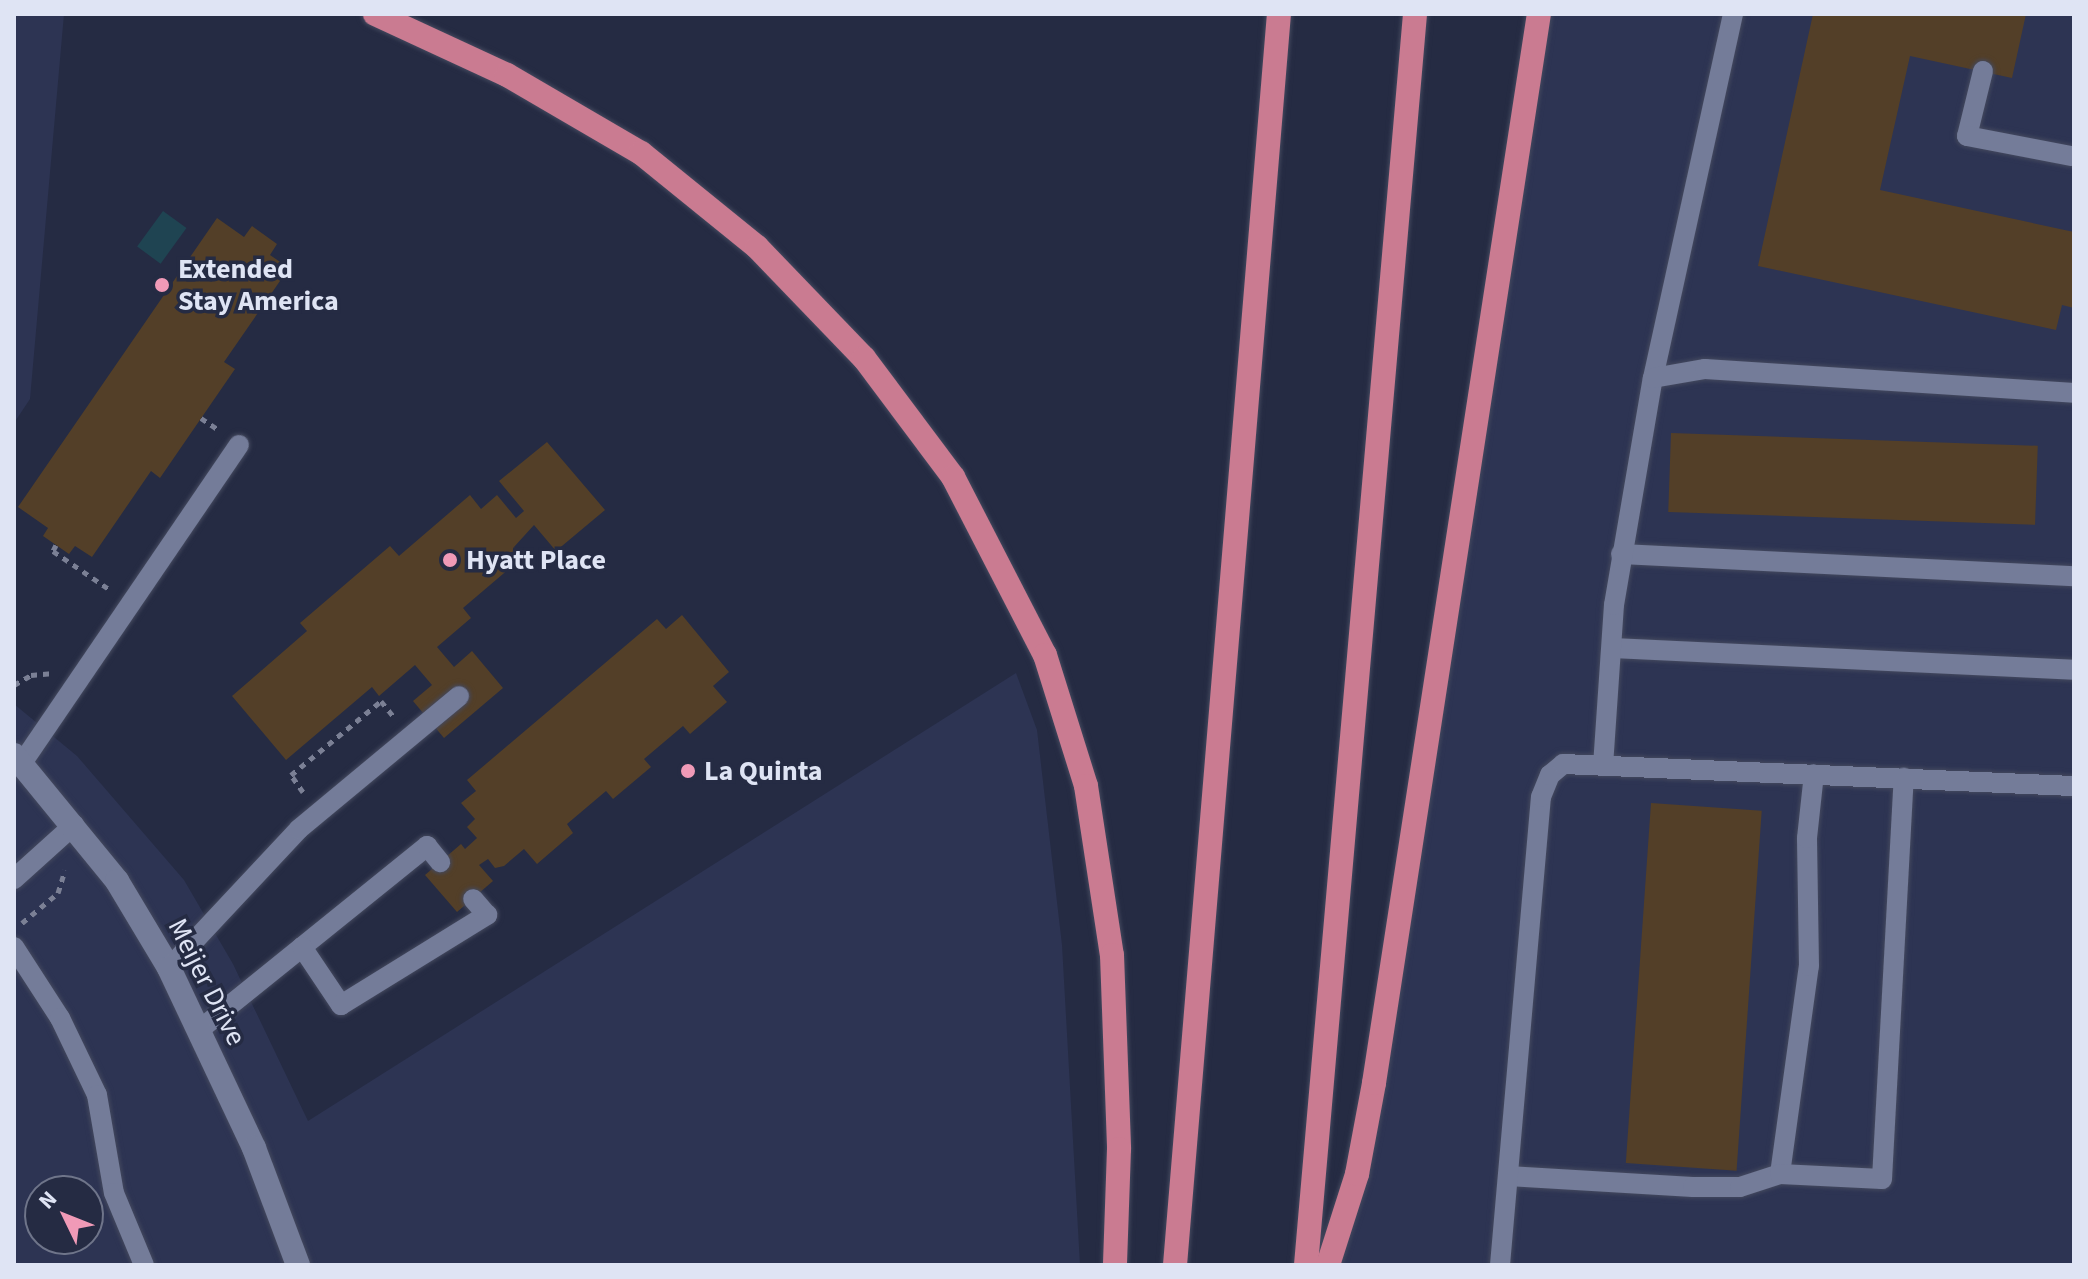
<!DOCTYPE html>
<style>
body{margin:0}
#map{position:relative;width:2088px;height:1279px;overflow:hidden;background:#252b43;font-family:"Source Sans 3",sans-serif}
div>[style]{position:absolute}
.built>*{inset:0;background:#2d3453}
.water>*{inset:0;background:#1f4452;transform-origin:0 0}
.building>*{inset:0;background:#533f28;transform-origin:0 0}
.path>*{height:5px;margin-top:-2.5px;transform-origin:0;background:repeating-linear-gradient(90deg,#7b8095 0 6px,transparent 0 12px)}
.roads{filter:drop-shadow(0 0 2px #44495e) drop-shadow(0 0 2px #44495e)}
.lane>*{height:20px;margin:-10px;padding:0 10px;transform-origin:10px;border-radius:10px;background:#747c99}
.street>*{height:24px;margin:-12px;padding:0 12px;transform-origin:12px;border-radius:12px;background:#747c99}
.highway>*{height:24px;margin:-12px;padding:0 12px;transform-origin:12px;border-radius:12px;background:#ca7b91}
.dots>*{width:22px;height:22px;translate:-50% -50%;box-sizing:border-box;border:4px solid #252b43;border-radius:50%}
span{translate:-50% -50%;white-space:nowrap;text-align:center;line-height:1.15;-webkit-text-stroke:7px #252b43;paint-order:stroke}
.poi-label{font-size:28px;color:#dfe4f4;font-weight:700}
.left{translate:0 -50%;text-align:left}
.street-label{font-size:28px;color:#dfe4f4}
.frame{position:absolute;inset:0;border:16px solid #dfe4f4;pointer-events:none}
.north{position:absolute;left:24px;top:1175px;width:80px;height:80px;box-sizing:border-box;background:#252b43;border:2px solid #6f758a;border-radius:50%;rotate:313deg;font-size:22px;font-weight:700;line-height:32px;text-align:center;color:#dfe4f4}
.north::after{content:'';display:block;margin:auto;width:28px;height:36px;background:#f09ab7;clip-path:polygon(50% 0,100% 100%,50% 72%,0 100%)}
</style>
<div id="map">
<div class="built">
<i style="clip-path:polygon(14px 14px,64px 14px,30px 399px,14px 423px)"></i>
<i style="clip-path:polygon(1539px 14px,2074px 14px,2074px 1265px,1328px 1265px,1357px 1174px)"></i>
<i style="clip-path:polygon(evenodd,1016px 673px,1037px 730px,1062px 945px,1080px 1265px,14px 1265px,14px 704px,77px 756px,184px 880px,233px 964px,308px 1121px,1016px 673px,40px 1191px,88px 1191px,88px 1239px,40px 1239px,40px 1191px)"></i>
</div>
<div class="water">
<i style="left:163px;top:211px;width:29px;height:44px;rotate:36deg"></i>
</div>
<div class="building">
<i style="clip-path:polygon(1813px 14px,2026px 14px,2012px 78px,1910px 56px,1880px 190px,2074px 232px,2074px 308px,2062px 305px,2056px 330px,1758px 266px)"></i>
<i style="clip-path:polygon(217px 218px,244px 237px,252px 226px,277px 244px,270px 255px,289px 268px,224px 362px,235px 369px,160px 478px,151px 471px,92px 557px,75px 546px,69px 554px,43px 536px,48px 528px,18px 507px)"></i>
<i style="left:1671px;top:433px;width:367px;height:79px;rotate:2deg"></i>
<i style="clip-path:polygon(547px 442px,605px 510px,556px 551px,534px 525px,514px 547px,523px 557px,463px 608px,471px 618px,437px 647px,454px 667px,472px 651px,503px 688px,444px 738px,413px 701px,432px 685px,415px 665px,379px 696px,372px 687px,286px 760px,232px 696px,307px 631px,300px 623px,390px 546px,399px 556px,470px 495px,481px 509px,497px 495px,516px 518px,524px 511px,499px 481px)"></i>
<i style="clip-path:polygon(682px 615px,729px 672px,713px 686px,727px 702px,690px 734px,683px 726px,644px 759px,651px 767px,613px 799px,606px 791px,567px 824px,573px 833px,537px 864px,524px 849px,504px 866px,495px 868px,488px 859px,479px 865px,493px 881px,457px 912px,425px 875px,461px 844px,465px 849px,477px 838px,467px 827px,475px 819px,461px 803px,476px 791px,467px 780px,657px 619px,666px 629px)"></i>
<i style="left:1651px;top:803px;width:111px;height:361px;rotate:4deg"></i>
</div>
<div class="path">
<i style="left:201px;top:418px;width:23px;rotate:34deg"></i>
<i style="left:56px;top:545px;width:7px;rotate:117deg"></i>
<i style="left:53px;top:551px;width:68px;rotate:34.2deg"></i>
<i style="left:14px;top:685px;width:20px;rotate:-30deg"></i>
<i style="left:31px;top:675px;width:23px;rotate:-5deg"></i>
<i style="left:303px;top:792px;width:21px;rotate:-125deg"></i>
<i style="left:291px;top:775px;width:117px;rotate:-39.4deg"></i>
<i style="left:381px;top:701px;width:19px;rotate:51deg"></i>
<i style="left:22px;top:923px;width:47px;rotate:-39.8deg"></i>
<i style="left:58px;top:893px;width:24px;rotate:-73deg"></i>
</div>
<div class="roads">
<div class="lane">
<i style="left:1983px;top:71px;width:67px;rotate:103.8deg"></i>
<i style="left:1967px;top:136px;width:106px;rotate:10.9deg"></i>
<i style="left:1653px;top:378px;width:373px;rotate:-77.6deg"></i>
<i style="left:1621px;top:554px;width:454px;rotate:2.8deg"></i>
<i style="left:1612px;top:648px;width:463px;rotate:2.7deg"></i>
<i style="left:22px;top:763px;width:385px;rotate:-55.7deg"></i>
<i style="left:1603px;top:766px;width:161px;rotate:-86.1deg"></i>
<i style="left:1614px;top:605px;width:230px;rotate:-80.3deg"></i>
<i style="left:1653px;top:378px;width:53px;rotate:-9.8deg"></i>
<i style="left:1705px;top:369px;width:370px;rotate:3.7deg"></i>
<i style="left:14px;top:879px;width:81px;rotate:-42deg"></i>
<i style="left:14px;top:947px;width:85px;rotate:57.1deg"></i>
<i style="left:60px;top:1018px;width:85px;rotate:64.3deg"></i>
<i style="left:97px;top:1095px;width:99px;rotate:80.2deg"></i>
<i style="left:114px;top:1193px;width:78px;rotate:67.4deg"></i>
<i style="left:302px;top:947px;width:161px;rotate:-38.9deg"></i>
<i style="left:427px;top:846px;width:21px;rotate:51deg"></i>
<i style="left:169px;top:968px;width:190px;rotate:-46.9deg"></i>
<i style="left:299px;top:829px;width:208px;rotate:-39.7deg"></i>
<i style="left:198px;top:1031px;width:134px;rotate:-38.9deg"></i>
<i style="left:302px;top:947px;width:70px;rotate:56.1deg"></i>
<i style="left:341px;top:1005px;width:172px;rotate:-31.7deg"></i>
<i style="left:487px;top:915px;width:21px;rotate:-131deg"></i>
<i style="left:1780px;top:1174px;width:210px;rotate:-82.1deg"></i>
<i style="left:1809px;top:966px;width:128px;rotate:-90.9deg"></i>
<i style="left:1807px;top:838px;width:64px;rotate:-83.8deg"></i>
<i style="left:1508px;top:1176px;width:185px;rotate:3.4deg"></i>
<i style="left:1693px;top:1187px;width:47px"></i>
<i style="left:1740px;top:1187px;width:42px;rotate:-18deg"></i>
<i style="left:1780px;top:1174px;width:102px;rotate:2.8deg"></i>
<i style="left:1882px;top:1179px;width:402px;rotate:-86.9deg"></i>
<i style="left:1500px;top:1265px;width:470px;rotate:-85deg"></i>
<i style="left:1541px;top:797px;width:24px;rotate:-68deg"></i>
<i style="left:1550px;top:775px;width:17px;rotate:-40deg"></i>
<i style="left:1563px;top:764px;width:511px;rotate:2.47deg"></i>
</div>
<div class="street">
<i style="left:14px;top:755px;width:163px;rotate:50.7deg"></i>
<i style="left:117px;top:881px;width:101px;rotate:59.1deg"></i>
<i style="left:169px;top:968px;width:199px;rotate:64.7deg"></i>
<i style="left:254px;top:1148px;width:125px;rotate:69.4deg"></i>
</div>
<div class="highway">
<i style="left:375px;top:14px;width:145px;rotate:24.8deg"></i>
<i style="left:507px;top:75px;width:155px;rotate:30.2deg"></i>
<i style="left:641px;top:153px;width:149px;rotate:39deg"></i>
<i style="left:757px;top:247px;width:154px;rotate:46.1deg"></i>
<i style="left:864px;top:358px;width:149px;rotate:53.2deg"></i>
<i style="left:953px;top:477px;width:200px;rotate:62.7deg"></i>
<i style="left:1045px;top:655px;width:137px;rotate:72.6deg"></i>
<i style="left:1086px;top:786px;width:171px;rotate:81.3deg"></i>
<i style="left:1112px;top:955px;width:194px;rotate:87.9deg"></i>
<i style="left:1119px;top:1149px;width:116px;rotate:92deg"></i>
<i style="left:1175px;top:1265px;width:1255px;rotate:-85.25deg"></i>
<i style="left:1306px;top:1265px;width:1256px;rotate:-85.02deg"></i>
<i style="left:1328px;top:1265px;width:96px;rotate:-72.3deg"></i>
<i style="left:1357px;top:1174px;width:93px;rotate:-79.4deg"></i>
<i style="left:1374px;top:1083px;width:1082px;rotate:-81.23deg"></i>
</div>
</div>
<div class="dots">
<i style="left:162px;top:285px;background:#f09ab7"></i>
<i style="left:450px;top:560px;background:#f09ab7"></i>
<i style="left:688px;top:771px;background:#f09ab7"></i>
</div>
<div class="poi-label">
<span class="left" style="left:178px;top:285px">Extended<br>Stay America</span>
<span class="left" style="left:466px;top:560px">Hyatt Place</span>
<span class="left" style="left:704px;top:771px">La Quinta</span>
</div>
<div class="street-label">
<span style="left:207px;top:982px;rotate:63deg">Meijer Drive</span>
</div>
<div class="frame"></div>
<div class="north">N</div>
</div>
